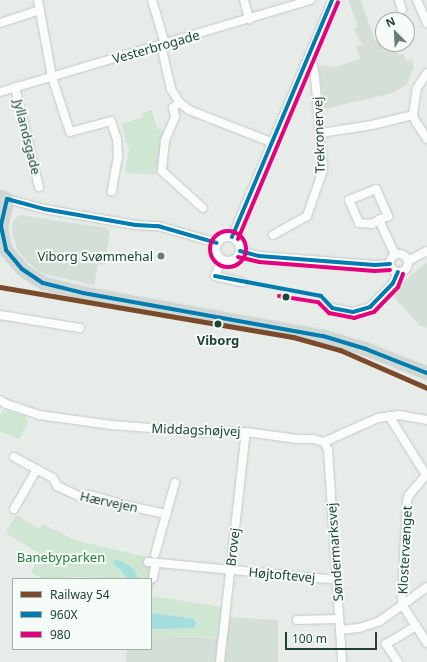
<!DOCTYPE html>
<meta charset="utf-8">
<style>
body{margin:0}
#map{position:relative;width:427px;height:662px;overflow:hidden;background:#e7ece9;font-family:"Noto Sans",sans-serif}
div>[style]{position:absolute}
.built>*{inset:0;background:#d4dfd8}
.green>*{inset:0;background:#cfe6d2}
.water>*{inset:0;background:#a4dede}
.roads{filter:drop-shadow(0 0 1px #c4c9c6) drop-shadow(0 0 1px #c4c9c6)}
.minor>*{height:8px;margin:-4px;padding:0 4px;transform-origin:4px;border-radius:4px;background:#fbfcfc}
.minor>.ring{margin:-4px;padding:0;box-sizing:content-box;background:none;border:8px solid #fbfcfc;border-radius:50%}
.major>*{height:11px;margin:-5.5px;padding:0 5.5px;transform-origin:5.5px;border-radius:5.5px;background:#ced8d4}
.bus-1>*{height:4px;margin:-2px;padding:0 2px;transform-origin:2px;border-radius:2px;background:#007cb0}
.bus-2>*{height:4px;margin:-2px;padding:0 2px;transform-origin:2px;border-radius:2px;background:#e5007d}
.bus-2>.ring{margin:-2px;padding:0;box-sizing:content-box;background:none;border:4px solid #e5007d;border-radius:50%}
.rail-1>*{height:5px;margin:-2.5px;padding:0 2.5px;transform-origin:2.5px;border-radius:2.5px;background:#7a4b2a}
.dots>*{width:11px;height:11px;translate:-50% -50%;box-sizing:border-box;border:2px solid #f5fbf7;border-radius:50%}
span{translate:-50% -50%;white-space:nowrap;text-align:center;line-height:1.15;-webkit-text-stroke:4px #f5fbf7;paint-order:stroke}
.street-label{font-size:13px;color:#214335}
.poi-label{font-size:13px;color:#214335}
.right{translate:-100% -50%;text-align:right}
.stop-label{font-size:13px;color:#214335;font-weight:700}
.park-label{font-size:13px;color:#277e3d}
.legend{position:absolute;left:12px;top:578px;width:140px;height:72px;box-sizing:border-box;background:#f5fbf7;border:1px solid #a0b1a9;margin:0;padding:5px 7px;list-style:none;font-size:12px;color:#214335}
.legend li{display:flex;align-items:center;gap:8px;height:20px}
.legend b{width:20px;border:1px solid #a0b1a9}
.north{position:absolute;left:375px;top:12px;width:40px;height:40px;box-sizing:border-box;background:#f5fbf7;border:1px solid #a0b1a9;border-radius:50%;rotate:336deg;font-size:11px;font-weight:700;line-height:16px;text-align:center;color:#214335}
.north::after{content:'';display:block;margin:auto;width:14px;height:18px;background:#667e74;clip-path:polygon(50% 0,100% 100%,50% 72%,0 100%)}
.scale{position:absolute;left:285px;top:632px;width:92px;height:18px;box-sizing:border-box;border:2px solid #214335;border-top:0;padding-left:5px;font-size:12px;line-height:14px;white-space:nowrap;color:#214335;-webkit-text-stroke:3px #f5fbf7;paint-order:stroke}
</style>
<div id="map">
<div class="built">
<i style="clip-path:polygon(348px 0,361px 0,375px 41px,383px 39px,383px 44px,395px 44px,398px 55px,403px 54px,406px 60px,412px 59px,414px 67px,407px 85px,392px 93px,324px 109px,319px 65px,335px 67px,360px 59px,356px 46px,362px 44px,354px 29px,358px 26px)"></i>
<i style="clip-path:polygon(20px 215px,107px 228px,107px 230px,110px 231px,105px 265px,98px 264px,94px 285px,43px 274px,28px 263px,17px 249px,12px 232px,13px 220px)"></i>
<i style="clip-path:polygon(427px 262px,427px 328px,419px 325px,390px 292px)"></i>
<i style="clip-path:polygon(229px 617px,278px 620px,278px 662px,126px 662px,127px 649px,151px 649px,151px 636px,227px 638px)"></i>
</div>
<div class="green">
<i style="clip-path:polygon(152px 110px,157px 129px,161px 128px,161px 131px,164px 132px,162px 137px,157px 170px,154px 175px,125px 172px,129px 150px,121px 124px,143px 117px,142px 113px)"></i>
<i style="clip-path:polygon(3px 410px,25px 416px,28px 423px,19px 439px,0 431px,0 415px)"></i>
<i style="clip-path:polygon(16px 515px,40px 529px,43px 524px,74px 540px,159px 560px,159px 568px,151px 595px,151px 579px,68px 577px,67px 579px,42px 579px,31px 572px,41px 554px,7px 534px,8px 532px,6px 531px)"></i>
<i style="clip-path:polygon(151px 596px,222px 607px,219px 637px,151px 636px)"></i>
</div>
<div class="water">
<i style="clip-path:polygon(115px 560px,120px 561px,130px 566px,135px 571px,138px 579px,128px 579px,119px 568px,113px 564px)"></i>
<i style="clip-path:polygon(154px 613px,193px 619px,196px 623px,195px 628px,152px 629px,151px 614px)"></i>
</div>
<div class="roads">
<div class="minor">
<i style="left:38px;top:0;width:78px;rotate:79.7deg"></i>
<i style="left:52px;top:77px;width:58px;rotate:71.9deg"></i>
<i style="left:70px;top:132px;width:42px;rotate:-15deg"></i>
<i style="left:111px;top:121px;width:20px;rotate:72deg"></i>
<i style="left:117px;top:140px;width:16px;rotate:86deg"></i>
<i style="left:118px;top:156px;width:36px;rotate:100deg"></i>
<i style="left:152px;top:0;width:46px;rotate:73.5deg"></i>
<i style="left:244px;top:0;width:20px;rotate:75deg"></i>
<i style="left:399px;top:0;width:10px;rotate:73deg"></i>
<i style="left:417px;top:0;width:25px;rotate:67deg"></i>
<i style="left:0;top:23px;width:42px;rotate:-18deg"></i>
<i style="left:161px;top:45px;width:45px;rotate:77.2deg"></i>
<i style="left:171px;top:89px;width:15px;rotate:58deg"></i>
<i style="left:179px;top:102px;width:13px;rotate:39deg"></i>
<i style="left:189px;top:110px;width:90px;rotate:21.4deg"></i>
<i style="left:15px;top:87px;width:103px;rotate:76.5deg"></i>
<i style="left:0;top:92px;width:324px;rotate:-16.5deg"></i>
<i style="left:179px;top:102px;width:8px;rotate:135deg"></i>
<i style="left:173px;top:108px;width:9px;rotate:77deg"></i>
<i style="left:175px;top:117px;width:26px;rotate:113deg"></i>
<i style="left:165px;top:141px;width:30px;rotate:96deg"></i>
<i style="left:162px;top:171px;width:55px;rotate:42.1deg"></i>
<i style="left:413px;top:115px;width:8px;rotate:67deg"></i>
<i style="left:416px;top:122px;width:20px;rotate:57deg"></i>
<i style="left:321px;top:133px;width:52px;rotate:-8.9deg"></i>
<i style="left:372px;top:125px;width:42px;rotate:-13.7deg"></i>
<i style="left:413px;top:115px;width:27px;rotate:-82deg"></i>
<i style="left:417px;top:88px;width:18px;rotate:-56deg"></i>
<i style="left:7px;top:199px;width:38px;rotate:15deg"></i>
<i style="left:44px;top:209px;width:93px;rotate:9.9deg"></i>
<i style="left:136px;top:225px;width:22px;rotate:3deg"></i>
<i style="left:158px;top:226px;width:61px;rotate:16.1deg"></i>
<i style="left:379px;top:220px;width:8px;rotate:150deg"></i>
<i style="left:372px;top:224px;width:13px;rotate:-176deg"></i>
<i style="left:359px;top:223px;width:25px;rotate:-113deg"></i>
<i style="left:349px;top:200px;width:29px;rotate:-22deg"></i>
<i style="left:376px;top:189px;width:30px;rotate:66deg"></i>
<i style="left:388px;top:216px;width:10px;rotate:156deg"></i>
<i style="left:379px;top:220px;width:38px;rotate:65deg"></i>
<i style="left:273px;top:235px;width:39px;rotate:-29deg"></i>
<i style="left:307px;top:216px;width:49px;rotate:-70.8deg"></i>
<i style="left:323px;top:170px;width:93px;rotate:-94.9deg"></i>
<i style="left:315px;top:77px;width:25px;rotate:-101deg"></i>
<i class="ring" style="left:216px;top:237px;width:16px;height:16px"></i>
<i style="left:232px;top:237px;width:248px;rotate:-67deg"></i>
<i style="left:329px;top:9px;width:9px;rotate:-72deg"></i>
<i style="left:240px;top:251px;width:20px;rotate:15deg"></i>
<i style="left:259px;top:256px;width:116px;rotate:4.4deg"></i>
<i style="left:375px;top:265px;width:15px;rotate:-4deg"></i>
<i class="ring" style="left:390px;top:254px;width:10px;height:10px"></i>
<i style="left:222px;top:260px;width:17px;rotate:114deg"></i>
<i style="left:215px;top:276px;width:28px;rotate:13deg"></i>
<i style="left:408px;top:261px;width:21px;rotate:-28deg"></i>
<i style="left:332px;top:308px;width:21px;rotate:11deg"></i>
<i style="left:353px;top:312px;width:18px;rotate:-16deg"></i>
<i style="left:370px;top:307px;width:33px;rotate:-46deg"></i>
<i style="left:393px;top:283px;width:12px;rotate:-66deg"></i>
<i style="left:0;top:315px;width:81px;rotate:9.2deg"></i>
<i style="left:0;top:400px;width:7px;rotate:34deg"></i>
<i style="left:6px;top:404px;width:35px;rotate:18deg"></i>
<i style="left:39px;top:415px;width:73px;rotate:7.9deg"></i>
<i style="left:111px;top:425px;width:92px;rotate:4.4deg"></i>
<i style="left:203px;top:432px;width:43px"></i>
<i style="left:246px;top:432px;width:52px;rotate:7.7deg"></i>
<i style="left:298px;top:439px;width:15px"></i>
<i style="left:313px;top:439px;width:11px;rotate:15deg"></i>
<i style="left:324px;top:442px;width:59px;rotate:-24deg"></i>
<i style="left:378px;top:418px;width:21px;rotate:-8deg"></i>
<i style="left:399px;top:415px;width:28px;rotate:10deg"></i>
<i style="left:389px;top:416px;width:70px;rotate:57.9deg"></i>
<i style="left:426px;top:475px;width:26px;rotate:130deg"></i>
<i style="left:409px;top:495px;width:6px;rotate:108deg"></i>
<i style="left:407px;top:501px;width:96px;rotate:93deg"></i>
<i style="left:402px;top:597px;width:9px;rotate:84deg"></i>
<i style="left:403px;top:606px;width:44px;rotate:57deg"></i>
<i style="left:324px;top:442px;width:9px;rotate:63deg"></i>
<i style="left:328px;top:450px;width:212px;rotate:86.2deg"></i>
<i style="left:14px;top:457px;width:44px;rotate:28.3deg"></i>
<i style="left:53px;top:478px;width:9px;rotate:63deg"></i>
<i style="left:57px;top:486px;width:26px;rotate:25deg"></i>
<i style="left:81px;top:497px;width:9px;rotate:-13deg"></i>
<i style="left:90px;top:495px;width:35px;rotate:16deg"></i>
<i style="left:124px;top:505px;width:43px;rotate:12.1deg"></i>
<i style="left:14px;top:509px;width:46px;rotate:-60.1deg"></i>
<i style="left:155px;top:554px;width:74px;rotate:-74.3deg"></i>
<i style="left:148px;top:562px;width:190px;rotate:5.4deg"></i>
<i style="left:153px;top:578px;width:15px;rotate:-79deg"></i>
<i style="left:297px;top:620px;width:42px;rotate:-1.4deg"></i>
<i style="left:340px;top:630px;width:19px;rotate:-6deg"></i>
<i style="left:359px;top:628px;width:22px;rotate:-18deg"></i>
<i style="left:380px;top:621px;width:58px;rotate:-35.9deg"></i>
<i style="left:220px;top:662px;width:231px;rotate:-83.6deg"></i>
<i style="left:398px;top:662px;width:22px;rotate:-124deg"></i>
<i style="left:386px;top:644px;width:35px;rotate:-31deg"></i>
</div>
<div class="major">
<i style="left:0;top:196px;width:8px;rotate:23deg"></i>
<i style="left:7px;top:199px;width:28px;rotate:103deg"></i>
<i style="left:1px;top:226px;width:10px;rotate:84deg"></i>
<i style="left:2px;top:236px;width:15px;rotate:74deg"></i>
<i style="left:6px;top:250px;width:25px;rotate:50deg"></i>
<i style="left:22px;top:269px;width:25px;rotate:34deg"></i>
<i style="left:43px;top:283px;width:41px;rotate:14deg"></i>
<i style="left:83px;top:293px;width:244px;rotate:10.2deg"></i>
<i style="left:323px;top:336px;width:45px;rotate:16.8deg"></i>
<i style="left:366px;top:349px;width:66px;rotate:21.5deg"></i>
</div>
</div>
<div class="bus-1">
<i style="left:7px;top:199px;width:28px;rotate:103deg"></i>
<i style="left:1px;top:226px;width:25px;rotate:78deg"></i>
<i style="left:6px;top:250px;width:25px;rotate:50deg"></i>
<i style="left:22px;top:269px;width:25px;rotate:34deg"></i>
<i style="left:43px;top:283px;width:41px;rotate:14deg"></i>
<i style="left:83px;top:293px;width:244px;rotate:10.2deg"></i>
<i style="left:323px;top:336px;width:45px;rotate:16.8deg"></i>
<i style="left:366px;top:349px;width:66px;rotate:21.5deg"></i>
<i style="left:7px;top:199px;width:38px;rotate:15deg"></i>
<i style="left:44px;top:209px;width:93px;rotate:9.9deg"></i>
<i style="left:136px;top:225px;width:22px;rotate:3deg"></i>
<i style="left:158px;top:226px;width:61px;rotate:16.1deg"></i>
<i style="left:232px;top:237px;width:257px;rotate:-67.1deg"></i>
<i style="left:240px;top:251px;width:20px;rotate:15deg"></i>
<i style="left:259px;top:256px;width:116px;rotate:4.4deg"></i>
<i style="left:375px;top:265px;width:15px;rotate:-4deg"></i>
<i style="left:215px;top:276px;width:108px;rotate:10.7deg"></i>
<i style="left:321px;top:296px;width:16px;rotate:47deg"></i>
<i style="left:332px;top:308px;width:21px;rotate:11deg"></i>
<i style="left:353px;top:312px;width:18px;rotate:-16deg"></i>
<i style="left:370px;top:307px;width:33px;rotate:-46deg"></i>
<i style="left:393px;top:283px;width:12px;rotate:-66deg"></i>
</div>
<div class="bus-2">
<i class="ring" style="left:210px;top:231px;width:32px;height:32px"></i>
<i style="left:238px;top:239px;width:257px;rotate:-67.1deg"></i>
<i style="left:238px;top:257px;width:22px;rotate:13deg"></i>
<i style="left:259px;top:262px;width:116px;rotate:4.4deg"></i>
<i style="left:375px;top:271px;width:15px;rotate:-4deg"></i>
<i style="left:279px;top:296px;width:39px;rotate:9deg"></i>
<i style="left:318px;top:302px;width:16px;rotate:45deg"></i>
<i style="left:329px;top:313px;width:25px;rotate:11deg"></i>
<i style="left:354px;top:318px;width:21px;rotate:-17deg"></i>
<i style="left:374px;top:312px;width:35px;rotate:-46deg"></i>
<i style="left:398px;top:287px;width:14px;rotate:-69deg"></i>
</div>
<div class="rail-1">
<i style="left:0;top:287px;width:297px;rotate:9.7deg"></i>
<i style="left:293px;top:337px;width:49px;rotate:15.5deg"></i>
<i style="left:340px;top:350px;width:95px;rotate:23.6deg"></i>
</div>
<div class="dots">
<i style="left:161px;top:256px;background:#667e74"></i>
<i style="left:286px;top:297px;background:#214335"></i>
<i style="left:218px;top:324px;background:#214335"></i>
</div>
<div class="street-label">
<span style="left:156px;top:47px;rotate:-16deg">Vesterbrogade</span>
<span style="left:319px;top:135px;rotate:-92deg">Trekronervej</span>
<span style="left:27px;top:137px;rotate:76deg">Jyllandsgade</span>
<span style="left:196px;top:430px;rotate:2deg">Middagshøjvej</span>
<span style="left:109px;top:502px;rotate:12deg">Hærvejen</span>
<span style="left:233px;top:547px;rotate:-83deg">Brovej</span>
<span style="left:405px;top:550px;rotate:-87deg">Klostervænget</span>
<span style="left:335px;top:552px;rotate:-94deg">Søndermarksvej</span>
<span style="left:282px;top:575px;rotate:5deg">Højtoftevej</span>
</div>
<div class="poi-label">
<span class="right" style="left:153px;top:256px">Viborg Svømmehal</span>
</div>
<div class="stop-label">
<span style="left:218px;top:340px">Viborg</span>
</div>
<div class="park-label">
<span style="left:61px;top:557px">Banebyparken</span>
</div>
<ul class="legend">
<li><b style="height:5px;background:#7a4b2a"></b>Railway 54</li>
<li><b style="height:5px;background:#007cb0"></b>960X</li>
<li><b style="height:5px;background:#e5007d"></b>980</li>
</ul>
<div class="north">N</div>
<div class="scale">100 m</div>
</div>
